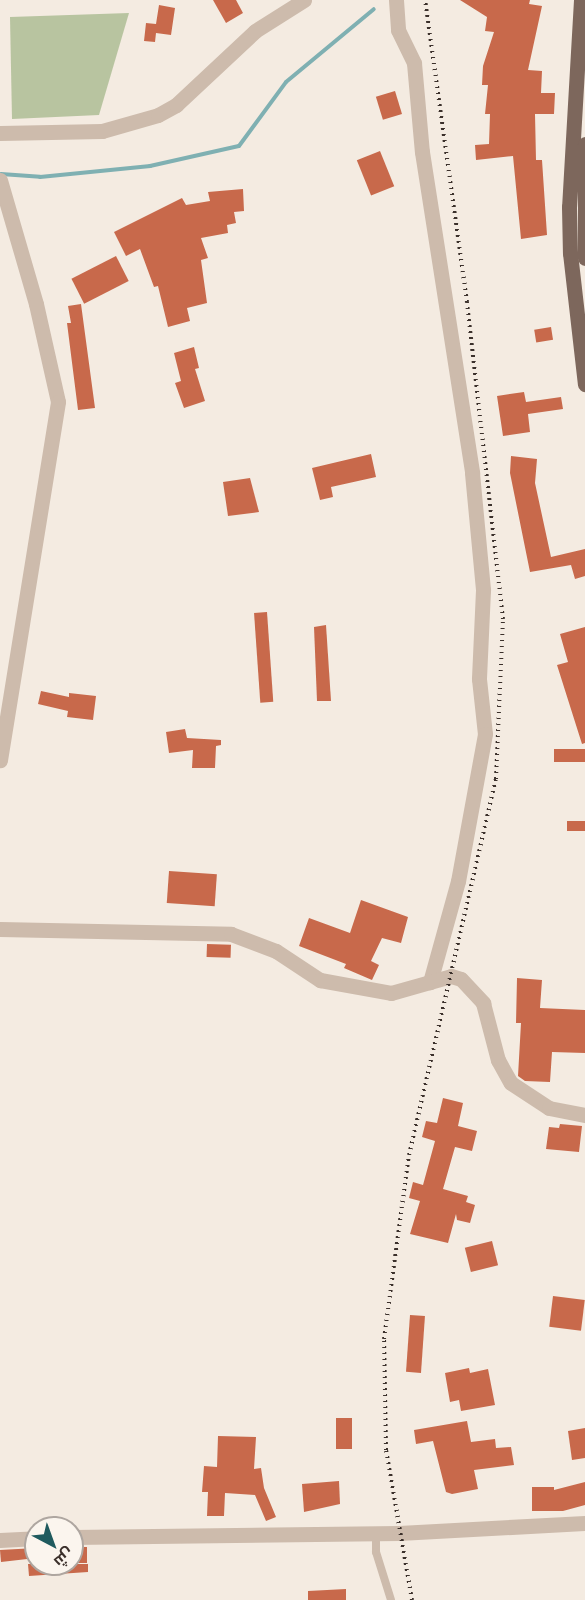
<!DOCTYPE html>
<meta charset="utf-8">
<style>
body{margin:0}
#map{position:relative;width:585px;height:1600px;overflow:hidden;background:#f4ebe1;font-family:"Exo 2",Cairo,sans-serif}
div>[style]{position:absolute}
.green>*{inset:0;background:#b8c4a0}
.stream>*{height:4px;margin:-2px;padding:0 2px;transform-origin:2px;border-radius:2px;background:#7fb0b2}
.building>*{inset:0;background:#c8694b;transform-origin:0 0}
.lane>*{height:8px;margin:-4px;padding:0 4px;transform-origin:4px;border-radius:4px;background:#cdbbac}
.street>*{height:15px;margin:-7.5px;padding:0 7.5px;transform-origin:7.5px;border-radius:7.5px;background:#cdbbac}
.primary>*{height:15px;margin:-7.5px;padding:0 7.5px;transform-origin:7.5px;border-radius:7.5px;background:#7d675c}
.rail>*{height:4px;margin-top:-2px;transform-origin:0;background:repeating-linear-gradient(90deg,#3b302b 0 1.5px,transparent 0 6px)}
span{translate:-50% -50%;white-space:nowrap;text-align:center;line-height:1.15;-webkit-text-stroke:4.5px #fbf5ee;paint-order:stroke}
.north{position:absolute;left:24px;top:1516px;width:60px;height:60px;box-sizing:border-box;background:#fbf5ee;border:2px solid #aea6a0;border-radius:50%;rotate:139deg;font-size:16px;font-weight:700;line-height:24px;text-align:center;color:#3b302b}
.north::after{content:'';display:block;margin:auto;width:21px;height:27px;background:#1f5a5e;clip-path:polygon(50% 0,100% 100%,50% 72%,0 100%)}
</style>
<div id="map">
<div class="green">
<i style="clip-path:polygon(129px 13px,99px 115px,12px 119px,10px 17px)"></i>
</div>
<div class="stream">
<i style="left:1px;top:174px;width:39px;rotate:4deg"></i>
<i style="left:40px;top:177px;width:111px;rotate:-5.7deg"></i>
<i style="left:150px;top:166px;width:91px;rotate:-12.7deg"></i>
<i style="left:239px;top:146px;width:79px;rotate:-53.7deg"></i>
<i style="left:286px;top:82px;width:114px;rotate:-39.7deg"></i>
</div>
<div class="building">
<i style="clip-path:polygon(213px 0,236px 0,243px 13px,226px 23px)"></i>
<i style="clip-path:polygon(460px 0,530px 0,529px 4px,542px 6px,528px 70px,542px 71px,541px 93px,555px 93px,554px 114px,535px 114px,536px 160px,542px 160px,547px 235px,521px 239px,513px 156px,476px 160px,475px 145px,489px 144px,490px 114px,485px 114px,488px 85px,482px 85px,483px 66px,494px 32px,485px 31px,487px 17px)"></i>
<i style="clip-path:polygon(159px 5px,175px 8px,171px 35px,156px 33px,155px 42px,144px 41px,146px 23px,156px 24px)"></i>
<i style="left:395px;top:91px;width:24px;height:20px;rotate:73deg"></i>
<i style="left:380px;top:151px;width:38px;height:25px;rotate:68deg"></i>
<i style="clip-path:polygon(243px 189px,244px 211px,234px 212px,236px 223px,227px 225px,228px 233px,201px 238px,208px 258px,201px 260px,207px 303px,187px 308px,190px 321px,168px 327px,158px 286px,154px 287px,140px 249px,126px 256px,114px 232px,182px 198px,186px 205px,210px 201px,208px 192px)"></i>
<i style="left:116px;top:256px;width:28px;height:50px;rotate:63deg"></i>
<i style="clip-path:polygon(81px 304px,95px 408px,78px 410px,67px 323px,71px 323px,68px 306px)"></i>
<i style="left:551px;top:327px;width:13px;height:17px;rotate:81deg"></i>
<i style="clip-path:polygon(194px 347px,199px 368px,195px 369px,205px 401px,184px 408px,175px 383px,181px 381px,174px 353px)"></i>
<i style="clip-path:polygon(524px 392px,526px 402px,561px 397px,563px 409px,528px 414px,530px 432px,503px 436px,497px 396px)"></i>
<i style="clip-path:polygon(371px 454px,376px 477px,331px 487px,333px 497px,320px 500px,312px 468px)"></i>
<i style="clip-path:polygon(511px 456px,537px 459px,535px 483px,551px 557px,585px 549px,585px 576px,575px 579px,571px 565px,530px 572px,510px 473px)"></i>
<i style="clip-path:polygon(250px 478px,259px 512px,228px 516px,223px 482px)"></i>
<i style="left:267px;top:612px;width:90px;height:13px;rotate:86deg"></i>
<i style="clip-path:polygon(326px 625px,331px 701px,317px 701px,314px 627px)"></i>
<i style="clip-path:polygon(585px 627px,585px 743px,582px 744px,557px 665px,568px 662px,560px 634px)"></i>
<i style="clip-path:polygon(41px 691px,69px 697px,69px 693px,96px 696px,93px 720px,67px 717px,68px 711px,38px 704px)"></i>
<i style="clip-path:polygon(185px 729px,187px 738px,221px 740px,221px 745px,216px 746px,215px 768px,192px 768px,193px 750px,169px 753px,166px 732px)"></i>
<i style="left:585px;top:749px;width:13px;height:31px;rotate:90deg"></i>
<i style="left:585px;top:821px;width:10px;height:18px;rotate:90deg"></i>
<i style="left:169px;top:871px;width:48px;height:32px;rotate:4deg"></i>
<i style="clip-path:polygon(361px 900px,408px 917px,401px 943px,382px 938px,371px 961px,379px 965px,372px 980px,344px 968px,346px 964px,299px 946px,309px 918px,350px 933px)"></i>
<i style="left:207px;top:944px;width:24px;height:13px;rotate:2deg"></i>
<i style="clip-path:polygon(517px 978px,542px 980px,540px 1008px,585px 1010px,585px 1053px,552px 1052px,550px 1082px,525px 1081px,518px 1076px,521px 1023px,516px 1023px)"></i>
<i style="clip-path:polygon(443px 1098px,463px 1103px,458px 1126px,477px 1131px,472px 1151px,455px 1147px,443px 1189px,468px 1196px,466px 1202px,475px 1205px,470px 1223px,457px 1220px,456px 1214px,448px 1243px,410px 1234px,420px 1201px,409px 1198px,413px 1182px,423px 1185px,435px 1141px,422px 1137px,426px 1121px,437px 1123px)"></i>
<i style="clip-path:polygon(560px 1124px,582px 1126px,579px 1152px,546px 1149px,549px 1127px,559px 1128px)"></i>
<i style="left:492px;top:1241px;width:25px;height:28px;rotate:76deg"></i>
<i style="left:553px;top:1296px;width:32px;height:31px;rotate:7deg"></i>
<i style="left:410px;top:1315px;width:15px;height:57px;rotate:4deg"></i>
<i style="clip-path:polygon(469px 1368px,470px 1373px,488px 1369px,495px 1405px,461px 1411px,459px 1400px,450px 1402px,445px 1373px)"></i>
<i style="left:336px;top:1418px;width:16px;height:31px"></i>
<i style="clip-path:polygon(467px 1421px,471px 1442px,495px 1439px,496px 1448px,511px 1447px,514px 1465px,474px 1470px,478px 1489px,452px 1494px,446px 1492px,433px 1441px,416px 1444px,414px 1430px)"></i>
<i style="clip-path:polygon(585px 1428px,585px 1458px,572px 1460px,568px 1431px)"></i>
<i style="clip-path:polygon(218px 1436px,256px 1437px,254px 1469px,261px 1468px,264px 1488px,276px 1517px,266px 1521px,255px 1495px,225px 1493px,224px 1516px,207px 1516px,208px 1492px,202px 1492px,204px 1466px,217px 1467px)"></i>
<i style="clip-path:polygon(339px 1481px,340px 1504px,304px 1512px,302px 1484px)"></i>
<i style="clip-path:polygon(585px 1482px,585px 1505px,563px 1511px,532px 1511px,532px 1487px,554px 1487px,554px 1490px)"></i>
<i style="left:72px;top:1547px;width:15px;height:16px"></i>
<i style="clip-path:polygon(36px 1548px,36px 1558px,1px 1562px,0 1550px)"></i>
<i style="clip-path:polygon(28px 1564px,88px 1564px,88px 1572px,29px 1576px)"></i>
<i style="clip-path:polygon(346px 1589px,346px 1600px,308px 1600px,308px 1591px)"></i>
</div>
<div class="lane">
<i style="left:376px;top:1532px;width:20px;rotate:90deg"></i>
<i style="left:376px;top:1552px;width:50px;rotate:72.6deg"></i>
</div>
<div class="street">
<i style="left:396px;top:0;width:30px;rotate:86deg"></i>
<i style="left:398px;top:30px;width:37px;rotate:64deg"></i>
<i style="left:414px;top:63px;width:89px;rotate:84.9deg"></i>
<i style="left:422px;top:152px;width:325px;rotate:81.1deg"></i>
<i style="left:472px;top:473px;width:118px;rotate:84.6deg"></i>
<i style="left:483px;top:590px;width:89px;rotate:92.6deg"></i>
<i style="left:479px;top:679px;width:55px;rotate:83.8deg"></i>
<i style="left:485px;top:734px;width:149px;rotate:100.4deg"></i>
<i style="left:458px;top:881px;width:105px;rotate:105.5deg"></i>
<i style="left:0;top:133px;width:102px;rotate:-1.1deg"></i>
<i style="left:102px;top:131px;width:58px;rotate:-15.9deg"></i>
<i style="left:158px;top:115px;width:21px;rotate:-29deg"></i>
<i style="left:176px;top:105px;width:108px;rotate:-43.1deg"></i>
<i style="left:255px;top:31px;width:58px;rotate:-32.3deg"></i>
<i style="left:0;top:180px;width:129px;rotate:73.8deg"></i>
<i style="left:36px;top:304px;width:100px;rotate:77.3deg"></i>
<i style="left:58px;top:402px;width:363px;rotate:99.2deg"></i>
<i style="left:0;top:929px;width:231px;rotate:1.2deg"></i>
<i style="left:231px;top:934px;width:48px;rotate:20.7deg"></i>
<i style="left:276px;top:951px;width:53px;rotate:33.4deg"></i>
<i style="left:320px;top:980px;width:72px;rotate:10.4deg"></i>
<i style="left:391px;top:993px;width:62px;rotate:-15.8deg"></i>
<i style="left:451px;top:976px;width:10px;rotate:17deg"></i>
<i style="left:461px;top:979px;width:33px;rotate:47deg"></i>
<i style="left:483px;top:1003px;width:59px;rotate:75.3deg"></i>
<i style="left:498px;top:1060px;width:26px;rotate:61deg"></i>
<i style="left:511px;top:1083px;width:45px;rotate:33.3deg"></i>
<i style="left:549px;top:1108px;width:37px;rotate:11deg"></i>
<i style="left:72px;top:1537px;width:327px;rotate:-0.7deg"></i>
<i style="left:399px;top:1533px;width:186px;rotate:-3.1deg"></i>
<i style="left:0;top:1540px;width:36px;rotate:-3deg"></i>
</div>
<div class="primary">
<i style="left:581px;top:0;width:207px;rotate:93.3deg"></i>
<i style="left:569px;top:207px;width:46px;rotate:88.8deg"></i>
<i style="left:570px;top:253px;width:132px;rotate:83.5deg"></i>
<i style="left:585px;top:144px;width:114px;rotate:90deg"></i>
</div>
<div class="rail">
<i style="left:412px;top:1600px;width:152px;rotate:-99.8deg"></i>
<i style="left:386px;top:1450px;width:111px;rotate:-91deg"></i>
<i style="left:384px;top:1339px;width:186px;rotate:-82.3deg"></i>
<i style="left:409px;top:1155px;width:386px;rotate:-77deg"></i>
<i style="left:496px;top:779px;width:160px;rotate:-87.5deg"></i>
<i style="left:503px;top:619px;width:319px;rotate:-96.5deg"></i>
<i style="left:467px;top:302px;width:305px;rotate:-97.9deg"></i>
</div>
<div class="north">ش</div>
</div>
